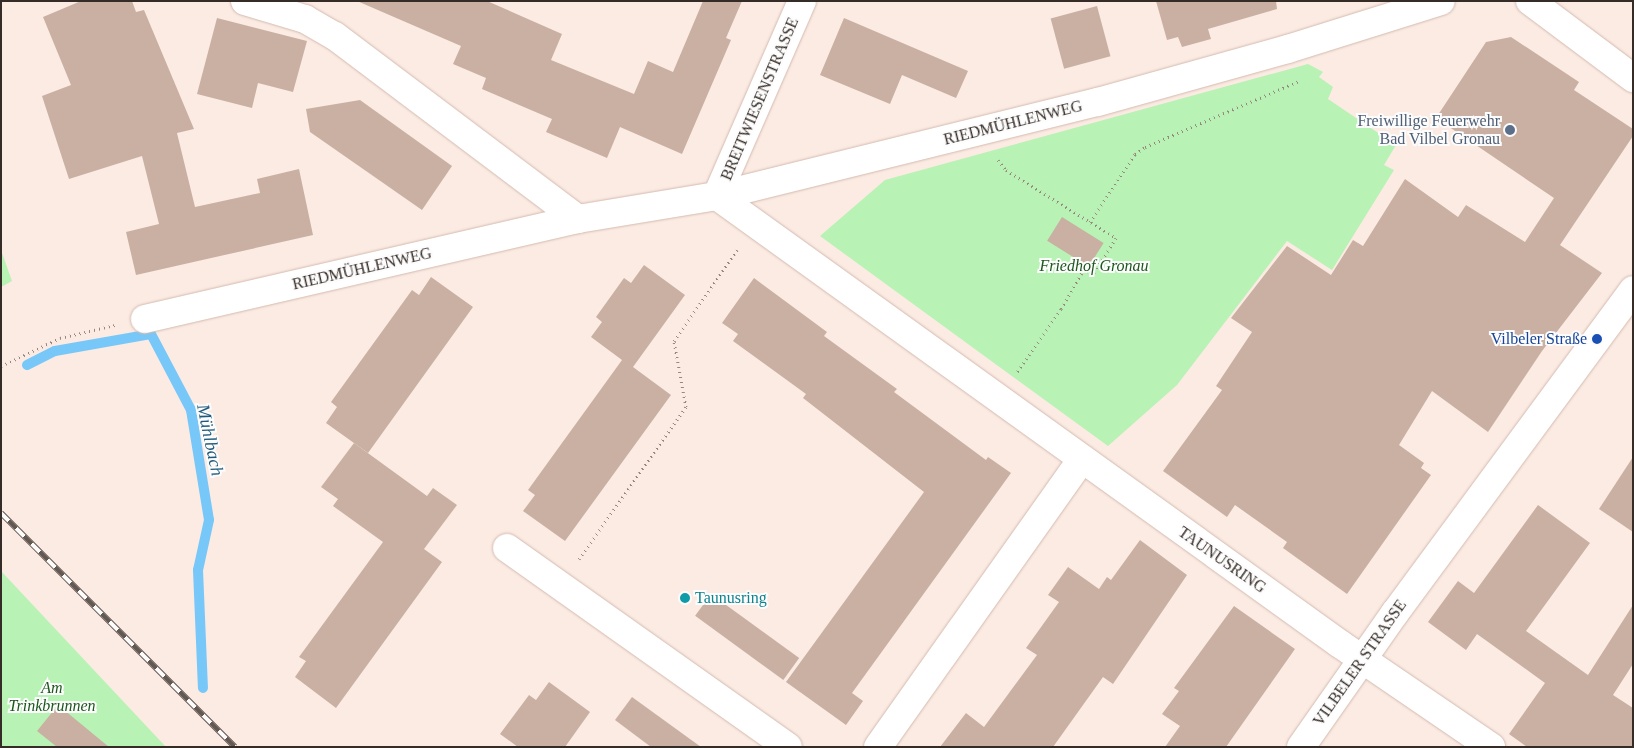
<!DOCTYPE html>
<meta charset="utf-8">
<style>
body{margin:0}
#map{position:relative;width:1634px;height:748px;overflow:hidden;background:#fbebe3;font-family:Georgia,serif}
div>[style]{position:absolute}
.green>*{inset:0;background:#b8f2b5}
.stream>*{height:10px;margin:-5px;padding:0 5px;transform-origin:5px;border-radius:5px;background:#77c7f8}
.building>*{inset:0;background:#c9b0a3;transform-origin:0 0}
.path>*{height:3px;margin-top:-1.5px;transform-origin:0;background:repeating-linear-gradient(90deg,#958881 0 1px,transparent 0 5px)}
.roads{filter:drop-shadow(0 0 1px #d4baae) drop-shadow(0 0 1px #d4baae)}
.minor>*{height:28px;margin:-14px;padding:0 14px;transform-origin:14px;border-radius:14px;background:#fff}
.tertiary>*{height:28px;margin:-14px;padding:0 14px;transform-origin:14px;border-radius:14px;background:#fff}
.rail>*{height:5.5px;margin-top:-2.75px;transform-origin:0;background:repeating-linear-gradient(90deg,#fcfcfc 0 11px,#635852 0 22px);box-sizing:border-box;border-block:1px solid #635852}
.dots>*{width:14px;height:14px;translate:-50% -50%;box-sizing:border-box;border:2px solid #fcfcfc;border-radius:50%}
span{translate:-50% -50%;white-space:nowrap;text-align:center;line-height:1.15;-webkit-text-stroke:4px #fcfcfc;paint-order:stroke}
.street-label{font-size:16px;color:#362c27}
.service-label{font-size:16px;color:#4e5e75}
.right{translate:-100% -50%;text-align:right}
.park-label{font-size:16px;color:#1b561c;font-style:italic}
.transit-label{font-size:16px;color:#164399}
.culture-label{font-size:16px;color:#0d838f}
.left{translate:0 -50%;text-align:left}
.water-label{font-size:18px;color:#1e5a7b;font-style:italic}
.frame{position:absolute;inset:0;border:2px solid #362c27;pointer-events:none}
</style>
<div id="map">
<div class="green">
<i style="clip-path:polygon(1308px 64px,1323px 72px,1319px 77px,1333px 87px,1328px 99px,1396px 145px,1384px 165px,1394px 170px,1332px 270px,1287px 241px,1177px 385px,1108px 446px,820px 236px,885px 180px)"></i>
<i style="clip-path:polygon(1px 250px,12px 281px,1px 287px)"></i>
<i style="clip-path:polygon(1px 571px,166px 747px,1px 747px)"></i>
</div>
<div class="stream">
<i style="left:27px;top:365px;width:31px;rotate:-27deg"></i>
<i style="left:55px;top:351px;width:97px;rotate:-10deg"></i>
<i style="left:151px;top:334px;width:86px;rotate:62.2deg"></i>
<i style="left:191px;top:410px;width:111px;rotate:80.7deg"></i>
<i style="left:209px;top:520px;width:51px;rotate:102.4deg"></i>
<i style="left:198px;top:570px;width:118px;rotate:87.6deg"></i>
</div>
<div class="building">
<i style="clip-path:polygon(81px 1px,132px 1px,136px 12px,144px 10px,194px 129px,177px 133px,195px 207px,260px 193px,257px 179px,299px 169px,313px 235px,136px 275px,126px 232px,159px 224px,142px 156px,69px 179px,42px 96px,71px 85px,43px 17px)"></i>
<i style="clip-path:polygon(357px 1px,487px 1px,562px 34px,551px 60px,634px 94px,648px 61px,673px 72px,703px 1px,742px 1px,726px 38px,731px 40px,682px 154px,620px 127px,607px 158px,546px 132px,552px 119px,482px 89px,486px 78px,453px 64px,461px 46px)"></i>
<i style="clip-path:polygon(1156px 1px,1276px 1px,1277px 9px,1208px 29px,1211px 39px,1182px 47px,1178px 37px,1167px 40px)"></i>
<i style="left:1097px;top:6px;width:52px;height:48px;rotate:75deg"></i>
<i style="clip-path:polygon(217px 18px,307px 41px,293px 92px,258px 83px,252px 108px,197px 94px)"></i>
<i style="clip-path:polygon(844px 18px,968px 71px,956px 98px,902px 75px,890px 104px,820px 75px)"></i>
<i style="clip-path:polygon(1511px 37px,1579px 82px,1574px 90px,1633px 129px,1633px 136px,1560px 245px,1602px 273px,1542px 351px,1488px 432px,1432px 391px,1399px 445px,1424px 463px,1421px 468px,1431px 475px,1347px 594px,1283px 548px,1287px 542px,1235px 505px,1227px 517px,1163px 471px,1222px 390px,1216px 386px,1252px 332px,1231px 318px,1287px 246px,1331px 275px,1353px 240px,1363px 246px,1405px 179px,1458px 217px,1466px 205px,1525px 242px,1554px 198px,1436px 118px,1486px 42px)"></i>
<i style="clip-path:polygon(360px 100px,452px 166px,422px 210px,310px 132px,306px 109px)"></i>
<i style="left:1062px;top:217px;width:49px;height:28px;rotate:32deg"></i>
<i style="clip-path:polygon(644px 265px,685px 295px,633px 367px,671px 395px,565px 541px,523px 511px,535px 495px,528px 490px,622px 360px,591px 337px,602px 322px,596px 317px,624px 278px,631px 283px)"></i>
<i style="clip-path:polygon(431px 277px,473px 307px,368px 453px,326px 423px,337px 407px,331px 402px,412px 290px,419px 295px)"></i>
<i style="clip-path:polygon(754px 278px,827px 332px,824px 336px,897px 389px,894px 392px,986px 460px,988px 457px,1011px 473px,852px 693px,863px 701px,846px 725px,786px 682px,924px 492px,803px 398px,806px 394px,733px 341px,738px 334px,722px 323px)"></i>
<i style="clip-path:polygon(354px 443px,427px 496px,433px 488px,457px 505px,424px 549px,442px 562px,336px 708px,295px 677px,306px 661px,299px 657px,383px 542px,333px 506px,338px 499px,321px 487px)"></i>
<i style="clip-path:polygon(1633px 457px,1633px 532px,1599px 509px)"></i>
<i style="clip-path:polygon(1538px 505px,1590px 543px,1526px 631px,1588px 675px,1633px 605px,1633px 664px,1613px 695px,1633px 708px,1633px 747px,1527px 747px,1509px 734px,1545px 683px,1477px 634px,1466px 650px,1428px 622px,1458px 581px,1474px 593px)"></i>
<i style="clip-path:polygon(1140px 540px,1187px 575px,1113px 684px,1103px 677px,1053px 747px,940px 747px,966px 713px,984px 727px,1037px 655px,1026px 648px,1059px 602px,1048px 595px,1068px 567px,1099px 589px,1107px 577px,1111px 580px)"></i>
<i style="left:711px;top:594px;width:109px;height:27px;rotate:36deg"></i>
<i style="clip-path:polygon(1234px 606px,1295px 649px,1226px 747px,1165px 747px,1180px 726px,1162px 714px,1179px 691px,1174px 688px)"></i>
<i style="clip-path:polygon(549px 682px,590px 712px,565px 747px,518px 747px,500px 734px,529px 695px,536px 700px)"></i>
<i style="clip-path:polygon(632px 697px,701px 747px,651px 747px,615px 720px)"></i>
<i style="clip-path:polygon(58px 705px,109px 747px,57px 747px,37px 731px)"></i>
</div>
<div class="path">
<i style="left:998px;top:160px;width:13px;rotate:51deg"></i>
<i style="left:1006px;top:170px;width:129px;rotate:31.7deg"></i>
<i style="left:1116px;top:238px;width:43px;rotate:122.6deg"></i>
<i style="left:1093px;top:274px;width:10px;rotate:-151deg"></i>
<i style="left:1084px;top:269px;width:46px;rotate:119.9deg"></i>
<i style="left:1061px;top:309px;width:77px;rotate:124.9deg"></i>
<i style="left:1090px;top:222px;width:82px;rotate:-56.5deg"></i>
<i style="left:1135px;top:154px;width:12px;rotate:-35deg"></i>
<i style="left:1145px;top:147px;width:168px;rotate:-23.2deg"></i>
<i style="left:1px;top:366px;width:65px;rotate:-25.4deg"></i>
<i style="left:60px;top:338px;width:57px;rotate:-13.3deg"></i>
<i style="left:579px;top:559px;width:186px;rotate:-54.9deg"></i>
<i style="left:686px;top:407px;width:67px;rotate:-100.3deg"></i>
<i style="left:674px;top:341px;width:111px;rotate:-55.3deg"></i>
</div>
<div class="roads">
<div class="minor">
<i style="left:245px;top:1px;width:63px;rotate:16.7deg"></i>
<i style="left:305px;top:19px;width:34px;rotate:30deg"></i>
<i style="left:335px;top:36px;width:304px;rotate:37deg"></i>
<i style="left:802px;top:1px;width:213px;rotate:113.6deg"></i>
<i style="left:717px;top:196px;width:767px;rotate:35.72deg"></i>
<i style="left:1340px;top:644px;width:183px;rotate:34.3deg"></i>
<i style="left:1530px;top:1px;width:129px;rotate:36.8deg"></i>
<i style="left:145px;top:319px;width:444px;rotate:-13deg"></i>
<i style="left:578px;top:219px;width:141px;rotate:-9.4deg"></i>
<i style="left:717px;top:196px;width:392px;rotate:-13.9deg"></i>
<i style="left:1098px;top:102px;width:197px;rotate:-15.6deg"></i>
<i style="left:1288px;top:49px;width:160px;rotate:-17.4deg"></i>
<i style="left:507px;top:548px;width:344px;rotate:35.3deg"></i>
<i style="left:878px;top:747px;width:352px;rotate:-54.7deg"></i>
</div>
<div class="tertiary">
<i style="left:1301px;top:747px;width:164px;rotate:-55deg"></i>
<i style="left:1395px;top:613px;width:401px;rotate:-53.6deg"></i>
</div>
</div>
<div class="rail">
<i style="left:1px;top:513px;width:331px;rotate:45deg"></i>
</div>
<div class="dots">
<i style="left:1510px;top:130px;background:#5c6f8a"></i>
<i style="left:1597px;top:339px;background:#1a4fb4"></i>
<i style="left:685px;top:598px;background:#0f9aa8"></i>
</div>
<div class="street-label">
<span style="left:760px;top:99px;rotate:-67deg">BREITWIESENSTRASSE</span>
<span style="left:1013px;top:123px;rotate:-14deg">RIEDMÜHLENWEG</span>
<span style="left:362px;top:269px;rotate:-13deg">RIEDMÜHLENWEG</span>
<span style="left:1222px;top:560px;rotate:35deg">TAUNUSRING</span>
<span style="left:1360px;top:663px;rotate:-55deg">VILBELER STRASSE</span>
</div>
<div class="service-label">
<span class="right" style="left:1500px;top:130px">Freiwillige Feuerwehr<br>Bad Vilbel Gronau</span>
</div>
<div class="park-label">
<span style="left:1094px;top:266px">Friedhof Gronau</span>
<span style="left:52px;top:697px">Am<br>Trinkbrunnen</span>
</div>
<div class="transit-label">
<span class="right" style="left:1587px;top:339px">Vilbeler Straße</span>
</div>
<div class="culture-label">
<span class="left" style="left:695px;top:598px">Taunusring</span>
</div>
<div class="water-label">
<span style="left:210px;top:440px;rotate:78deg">Mühlbach</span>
</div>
<div class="frame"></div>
</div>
